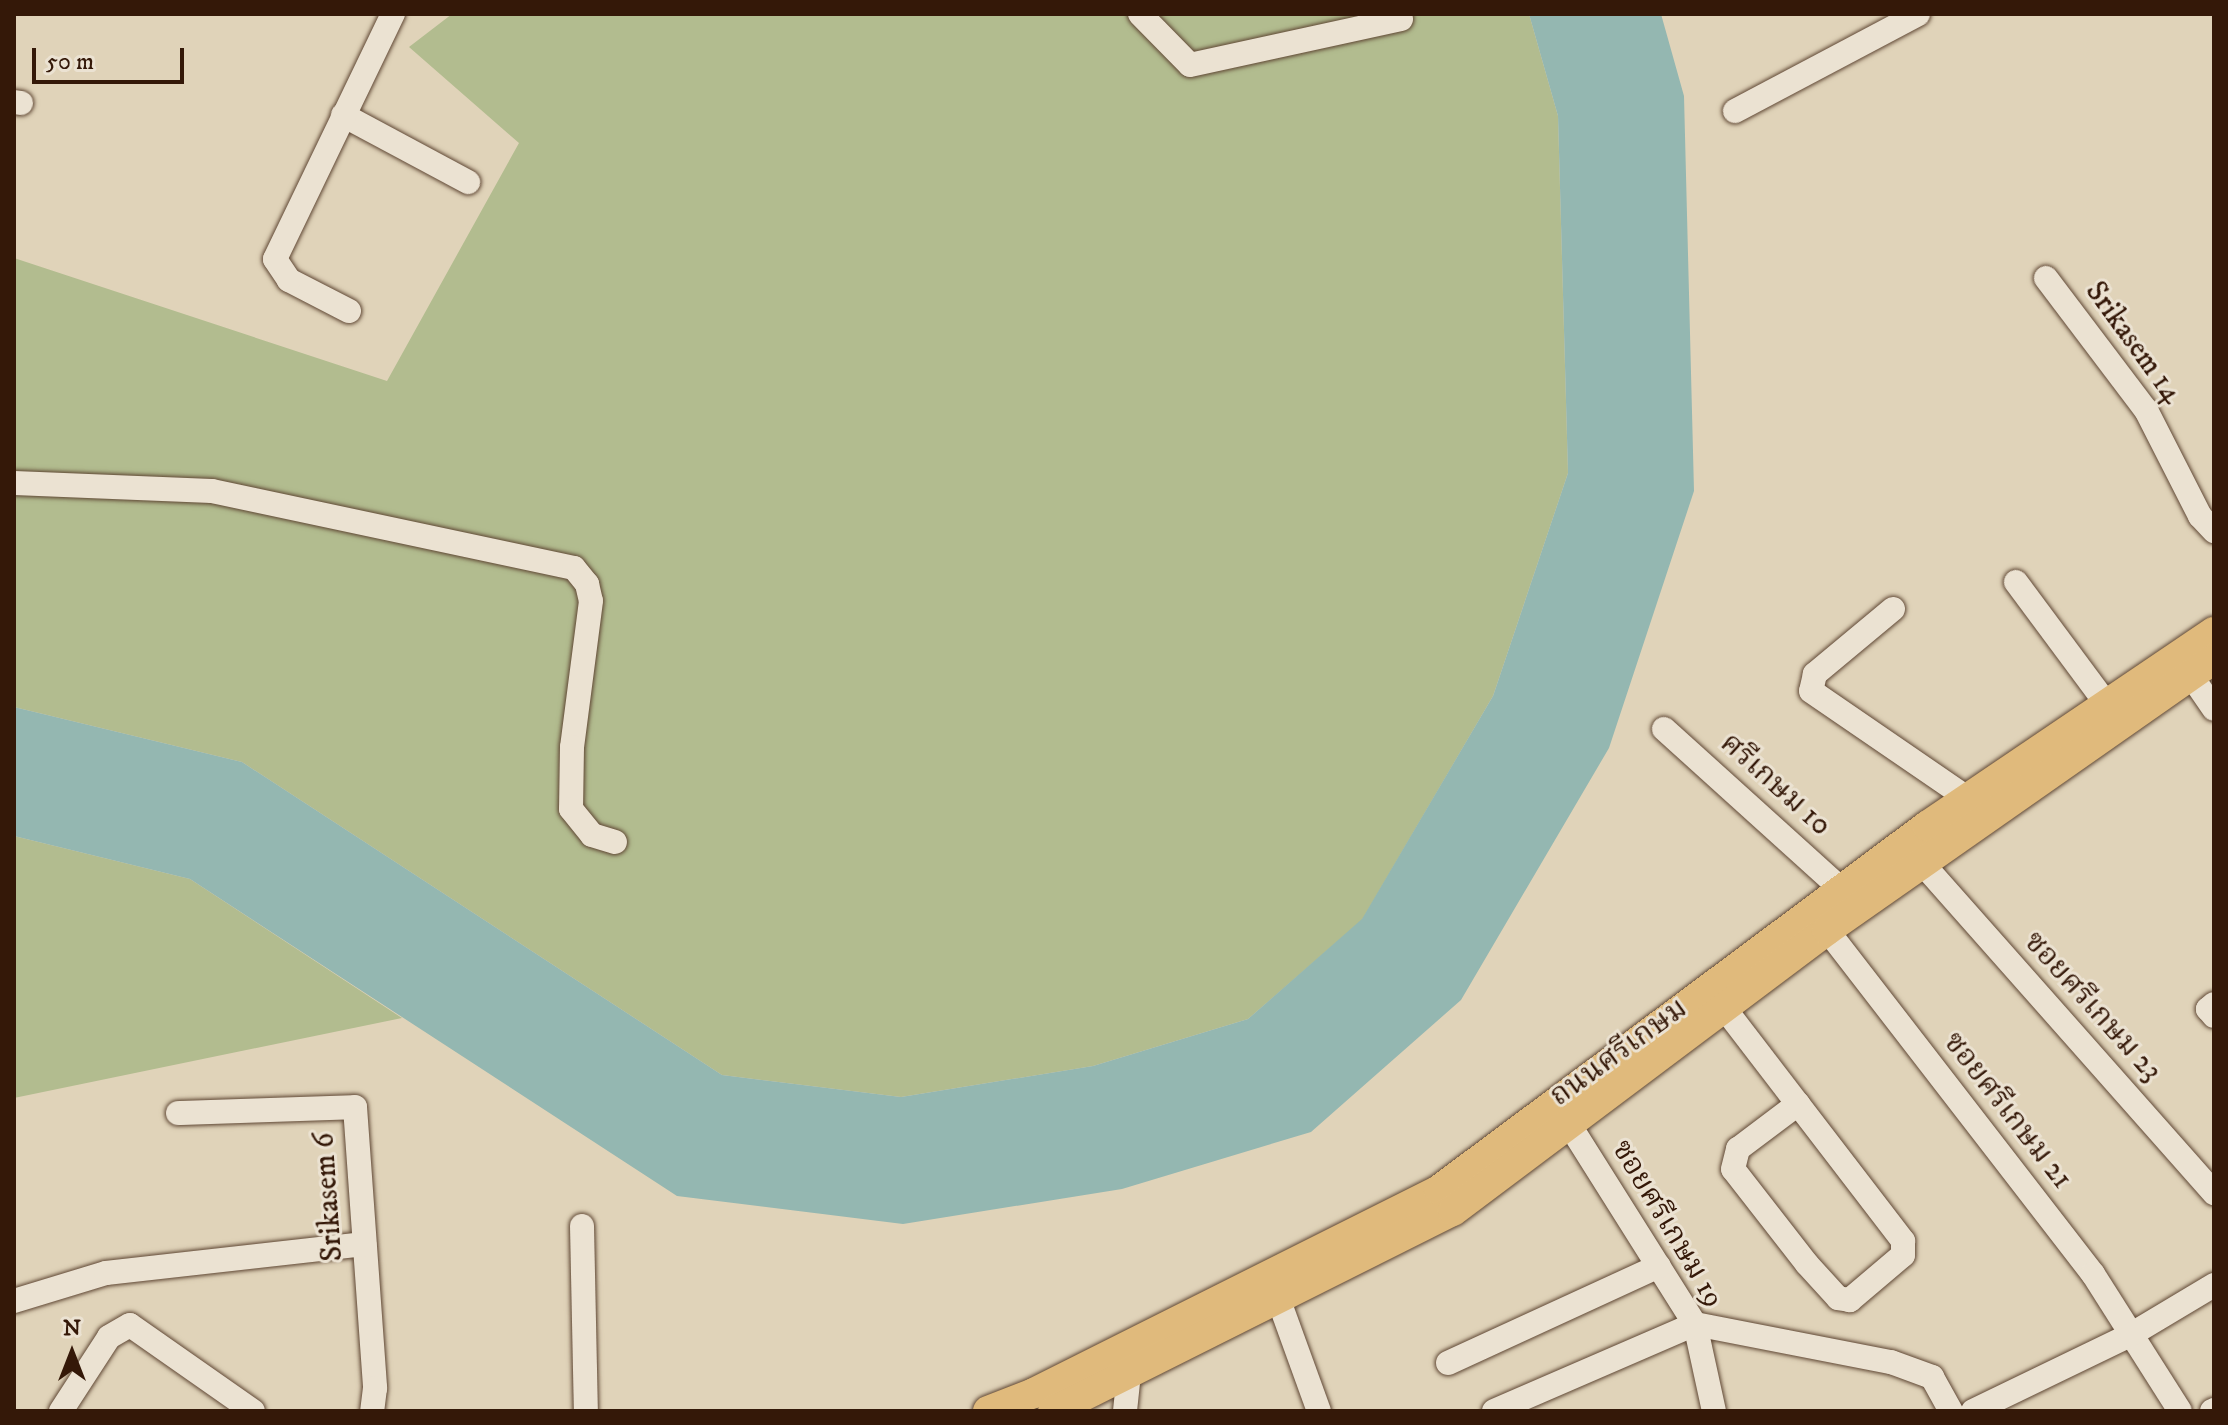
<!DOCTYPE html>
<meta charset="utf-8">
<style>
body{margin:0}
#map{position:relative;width:2228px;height:1425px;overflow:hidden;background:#e0d3b9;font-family:"IM FELL DW Pica","Noto Serif Thai",serif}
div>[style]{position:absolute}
.green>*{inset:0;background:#b2bc8f}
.water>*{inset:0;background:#94b7b1}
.roads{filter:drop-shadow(0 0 2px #5f4734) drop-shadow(0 0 2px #5f4734)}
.minor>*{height:24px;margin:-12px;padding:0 12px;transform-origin:12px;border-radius:12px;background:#ebe2d2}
.major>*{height:30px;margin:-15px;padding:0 15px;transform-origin:15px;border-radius:15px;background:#e0ba7c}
span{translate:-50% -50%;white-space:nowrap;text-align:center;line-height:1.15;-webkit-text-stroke:6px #ebe2d2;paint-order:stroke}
.street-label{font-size:30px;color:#341808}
.frame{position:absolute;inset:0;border:16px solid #341808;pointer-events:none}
.north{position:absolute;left:32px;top:1313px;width:80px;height:80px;-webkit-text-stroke:6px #ebe2d2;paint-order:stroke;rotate:0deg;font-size:22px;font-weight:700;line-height:32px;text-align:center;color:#341808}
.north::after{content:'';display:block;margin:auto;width:28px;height:36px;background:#341808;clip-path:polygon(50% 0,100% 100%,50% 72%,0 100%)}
.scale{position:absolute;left:32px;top:48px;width:152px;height:36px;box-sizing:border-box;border:4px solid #341808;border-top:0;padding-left:10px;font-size:24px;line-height:28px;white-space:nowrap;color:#341808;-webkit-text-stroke:6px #ebe2d2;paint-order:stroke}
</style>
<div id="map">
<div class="green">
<i style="clip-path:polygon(452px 14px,1529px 14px,1558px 116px,1568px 473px,1493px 696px,1362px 920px,1248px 1019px,1093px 1066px,901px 1097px,722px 1075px,242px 762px,14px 707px,14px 258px,387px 381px,519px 143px,409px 47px)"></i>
<i style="clip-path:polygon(14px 836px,190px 879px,402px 1018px,14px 1098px)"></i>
</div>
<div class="water">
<i style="clip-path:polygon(1529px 14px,1661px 14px,1684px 96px,1694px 491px,1609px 748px,1461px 1000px,1311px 1132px,1122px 1189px,903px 1224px,677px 1196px,190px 879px,14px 836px,14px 707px,242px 762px,722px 1075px,901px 1097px,1093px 1066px,1248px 1019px,1362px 919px,1493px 696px,1568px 473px,1558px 116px)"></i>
</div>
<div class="roads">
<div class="minor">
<i style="left:1140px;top:14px;width:71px;rotate:45.6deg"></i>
<i style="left:1190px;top:65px;width:216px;rotate:-12.3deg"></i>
<i style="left:14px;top:102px;width:7px;rotate:8deg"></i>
<i style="left:1735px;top:111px;width:207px;rotate:-27.9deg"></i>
<i style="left:343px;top:115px;width:142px;rotate:28.2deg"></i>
<i style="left:2046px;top:278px;width:166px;rotate:52.9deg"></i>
<i style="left:2146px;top:410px;width:119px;rotate:63deg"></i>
<i style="left:2200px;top:516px;width:21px;rotate:47deg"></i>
<i style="left:349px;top:311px;width:68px;rotate:-152.7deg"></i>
<i style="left:289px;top:280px;width:25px;rotate:-124deg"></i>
<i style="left:275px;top:259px;width:272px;rotate:-64.3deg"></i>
<i style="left:14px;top:483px;width:198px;rotate:2.3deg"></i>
<i style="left:212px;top:491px;width:370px;rotate:12deg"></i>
<i style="left:574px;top:568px;width:21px;rotate:51deg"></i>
<i style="left:587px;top:584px;width:17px;rotate:77deg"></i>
<i style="left:591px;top:601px;width:147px;rotate:97.4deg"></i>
<i style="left:572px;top:747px;width:62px;rotate:90.9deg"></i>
<i style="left:571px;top:809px;width:33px;rotate:51deg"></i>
<i style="left:592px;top:835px;width:24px;rotate:17deg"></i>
<i style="left:2016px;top:582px;width:151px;rotate:53.4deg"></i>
<i style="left:1893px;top:609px;width:102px;rotate:140.2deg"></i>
<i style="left:1815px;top:674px;width:17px;rotate:103deg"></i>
<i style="left:1811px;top:691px;width:189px;rotate:34.4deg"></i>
<i style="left:2190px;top:674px;width:42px;rotate:55.6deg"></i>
<i style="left:1664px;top:729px;width:240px;rotate:42.1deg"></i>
<i style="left:1922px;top:863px;width:441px;rotate:48.5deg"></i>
<i style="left:1827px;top:930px;width:435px;rotate:52.3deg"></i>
<i style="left:2093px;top:1274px;width:162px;rotate:57.6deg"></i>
<i style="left:2214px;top:1004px;width:8px;rotate:140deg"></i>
<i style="left:2208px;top:1009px;width:9px;rotate:49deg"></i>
<i style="left:1725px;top:1009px;width:120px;rotate:52.5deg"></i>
<i style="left:1798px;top:1104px;width:173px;rotate:52.5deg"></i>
<i style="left:1903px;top:1241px;width:14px;rotate:90deg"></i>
<i style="left:1903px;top:1255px;width:70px;rotate:139.7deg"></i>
<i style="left:1850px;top:1300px;width:12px;rotate:-171deg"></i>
<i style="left:1838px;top:1298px;width:46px;rotate:-132.4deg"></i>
<i style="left:1807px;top:1264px;width:120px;rotate:-127.9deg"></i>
<i style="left:1733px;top:1169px;width:21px;rotate:-76deg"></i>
<i style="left:1738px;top:1149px;width:75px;rotate:-36.9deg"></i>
<i style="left:178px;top:1113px;width:177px;rotate:-1.9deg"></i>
<i style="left:355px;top:1107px;width:282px;rotate:85.9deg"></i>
<i style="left:375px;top:1388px;width:23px;rotate:97deg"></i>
<i style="left:1567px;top:1121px;width:240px;rotate:57.8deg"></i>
<i style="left:1695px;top:1324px;width:89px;rotate:77.7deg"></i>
<i style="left:582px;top:1226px;width:185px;rotate:88.8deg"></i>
<i style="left:1278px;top:1298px;width:120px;rotate:70.1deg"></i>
<i style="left:14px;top:1301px;width:96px;rotate:-16.9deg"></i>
<i style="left:106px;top:1273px;width:260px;rotate:-6.4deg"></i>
<i style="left:1448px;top:1363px;width:232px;rotate:-24.7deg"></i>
<i style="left:61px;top:1411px;width:88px;rotate:-57deg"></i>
<i style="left:109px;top:1337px;width:24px;rotate:-30deg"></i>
<i style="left:130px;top:1325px;width:150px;rotate:35deg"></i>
<i style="left:1125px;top:1411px;width:39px;rotate:-84deg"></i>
<i style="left:1494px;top:1411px;width:219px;rotate:-23.4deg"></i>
<i style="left:1695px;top:1324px;width:200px;rotate:11deg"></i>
<i style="left:1891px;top:1362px;width:44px;rotate:20.1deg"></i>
<i style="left:1932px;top:1377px;width:39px;rotate:61deg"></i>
<i style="left:1973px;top:1411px;width:177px;rotate:-25.8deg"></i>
<i style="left:2132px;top:1334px;width:96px;rotate:-30.9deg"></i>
<i style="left:2212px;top:1411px;width:2px;rotate:-27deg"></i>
</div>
<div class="major">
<i style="left:988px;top:1411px;width:49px;rotate:-21.4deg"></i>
<i style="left:1034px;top:1393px;width:453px;rotate:-26.6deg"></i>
<i style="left:1439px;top:1190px;width:609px;rotate:-36.72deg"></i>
<i style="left:1927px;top:826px;width:346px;rotate:-34.1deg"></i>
<i style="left:1053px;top:1411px;width:447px;rotate:-26.6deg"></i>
<i style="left:1453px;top:1211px;width:468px;rotate:-36.9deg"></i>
<i style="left:1827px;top:930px;width:472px;rotate:-35deg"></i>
</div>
</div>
<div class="street-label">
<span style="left:2133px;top:343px;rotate:54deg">Srikasem 14</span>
<span style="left:1775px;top:785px;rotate:42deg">ศรีเกษม 10</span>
<span style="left:2092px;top:1007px;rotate:48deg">ซอยศรีเกษม 23</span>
<span style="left:1619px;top:1053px;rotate:-36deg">ถนนศรีเกษม</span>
<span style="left:2007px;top:1111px;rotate:52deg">ซอยศรีเกษม 21</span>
<span style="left:329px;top:1197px;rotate:-94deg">Srikasem 6</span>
<span style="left:1667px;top:1224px;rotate:59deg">ซอยศรีเกษม 19</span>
</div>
<div class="frame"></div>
<div class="north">N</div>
<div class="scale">50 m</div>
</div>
